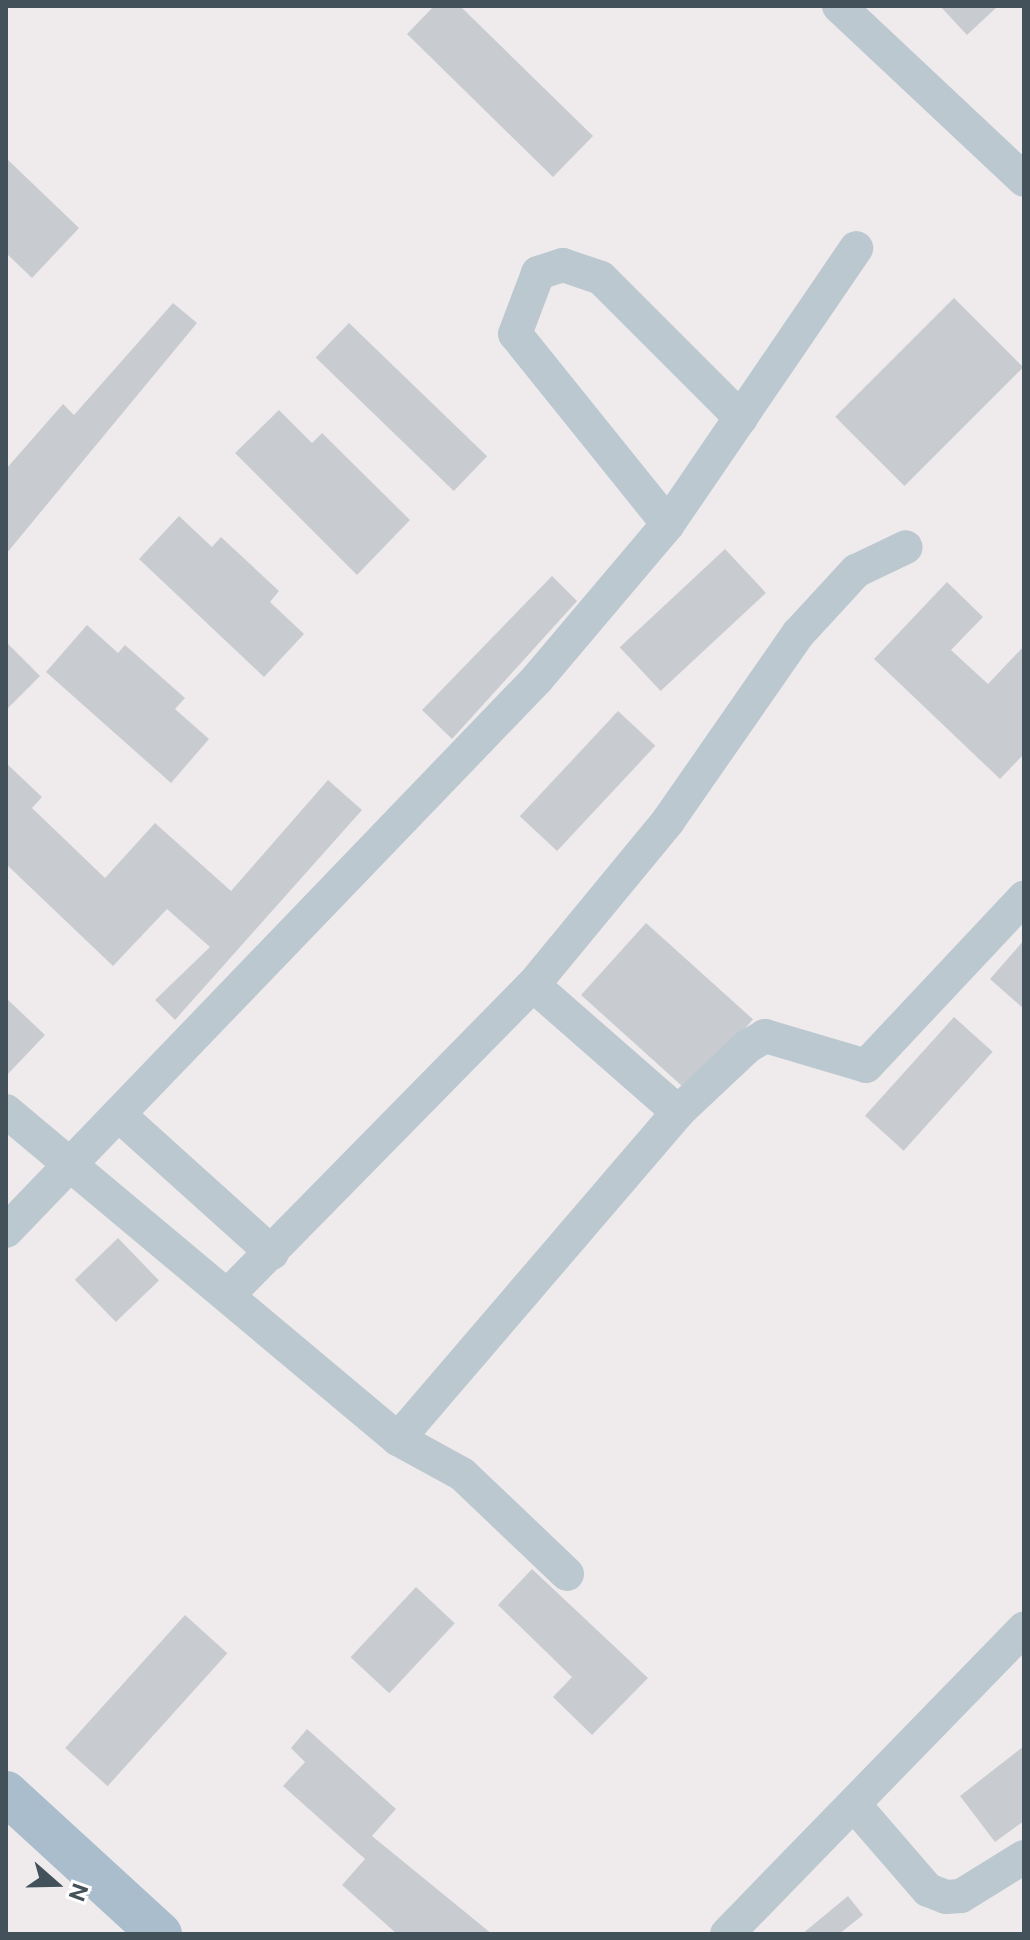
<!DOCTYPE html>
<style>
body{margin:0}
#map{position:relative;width:1030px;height:1940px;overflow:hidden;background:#efebec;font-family:"Public Sans",sans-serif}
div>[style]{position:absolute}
.building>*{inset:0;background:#c8ccd1;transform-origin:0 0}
.minor>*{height:34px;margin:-17px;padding:0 17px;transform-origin:17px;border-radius:17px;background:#bbc8cf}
.major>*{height:44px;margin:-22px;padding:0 22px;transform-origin:22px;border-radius:22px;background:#a9bdcd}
span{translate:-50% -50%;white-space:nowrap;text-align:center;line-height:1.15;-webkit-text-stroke:6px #fff;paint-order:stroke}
.frame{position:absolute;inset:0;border:8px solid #43515a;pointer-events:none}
.north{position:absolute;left:16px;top:1844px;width:80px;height:80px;-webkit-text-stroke:6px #fff;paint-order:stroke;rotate:110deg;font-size:22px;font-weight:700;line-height:32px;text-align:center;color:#43515a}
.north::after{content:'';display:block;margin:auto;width:28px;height:36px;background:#43515a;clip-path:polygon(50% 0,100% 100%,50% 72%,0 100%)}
</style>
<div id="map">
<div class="building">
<i style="clip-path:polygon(434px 6px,460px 6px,593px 136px,553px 177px,407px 34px)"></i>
<i style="clip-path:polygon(940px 6px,998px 6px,967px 35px)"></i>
<i style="clip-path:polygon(6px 158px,79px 228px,32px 278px,6px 253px)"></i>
<i style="left:954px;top:298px;width:98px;height:168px;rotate:45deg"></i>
<i style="clip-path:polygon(173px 303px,197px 323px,6px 554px,6px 469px,63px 404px,74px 415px)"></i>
<i style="left:349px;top:323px;width:192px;height:48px;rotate:44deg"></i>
<i style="clip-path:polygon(279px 410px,312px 443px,322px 433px,410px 520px,357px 575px,235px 453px)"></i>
<i style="clip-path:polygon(179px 516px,212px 547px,221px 537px,279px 591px,270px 602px,304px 634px,264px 677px,139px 559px)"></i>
<i style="left:725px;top:549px;width:60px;height:144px;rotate:47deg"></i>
<i style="clip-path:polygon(552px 576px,577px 601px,452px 739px,422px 710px)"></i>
<i style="clip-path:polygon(947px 582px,983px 617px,951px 650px,988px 684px,1024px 646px,1024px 754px,1000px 779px,874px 659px)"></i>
<i style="clip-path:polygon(87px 625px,118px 653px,125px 645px,185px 698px,175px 709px,209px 739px,171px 783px,46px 672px)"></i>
<i style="clip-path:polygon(6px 642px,40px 676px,6px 710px)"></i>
<i style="left:618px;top:711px;width:51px;height:144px;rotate:43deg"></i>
<i style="clip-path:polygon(6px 763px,42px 797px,32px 808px,105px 878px,155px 823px,231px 891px,328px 780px,362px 810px,175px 1020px,155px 1000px,210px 947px,167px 909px,113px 966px,6px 864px)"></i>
<i style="left:646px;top:923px;width:144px;height:97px;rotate:42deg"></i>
<i style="clip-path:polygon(1024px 940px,1024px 1009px,990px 979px)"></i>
<i style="clip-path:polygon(6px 998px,45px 1035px,6px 1076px)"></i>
<i style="left:954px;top:1017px;width:52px;height:133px;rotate:42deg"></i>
<i style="left:118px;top:1238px;width:59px;height:60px;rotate:46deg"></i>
<i style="clip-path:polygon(532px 1569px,648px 1678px,592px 1735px,553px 1697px,572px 1677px,498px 1605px)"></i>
<i style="left:416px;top:1587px;width:53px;height:96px;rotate:43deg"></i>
<i style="left:185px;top:1615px;width:57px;height:179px;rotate:42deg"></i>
<i style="clip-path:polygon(307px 1729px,396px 1809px,372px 1836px,492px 1934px,397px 1934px,342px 1885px,365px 1859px,283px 1786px,305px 1762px,291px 1748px)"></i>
<i style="clip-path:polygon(1024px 1746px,1024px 1821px,995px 1842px,960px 1796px)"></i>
<i style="clip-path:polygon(848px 1896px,863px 1915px,839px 1934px,802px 1934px)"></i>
</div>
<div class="minor">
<i style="left:839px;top:6px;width:254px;rotate:43.2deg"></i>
<i style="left:668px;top:524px;width:244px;rotate:-128.8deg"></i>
<i style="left:515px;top:334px;width:65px;rotate:-69.3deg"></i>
<i style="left:538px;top:273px;width:26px;rotate:-18deg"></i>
<i style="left:563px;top:265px;width:40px;rotate:18.9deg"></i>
<i style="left:601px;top:278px;width:198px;rotate:45deg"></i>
<i style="left:533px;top:985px;width:193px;rotate:41.2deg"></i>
<i style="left:6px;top:1111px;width:511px;rotate:39.92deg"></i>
<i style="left:398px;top:1439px;width:73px;rotate:28.7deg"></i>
<i style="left:462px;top:1474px;width:145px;rotate:43.6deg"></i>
<i style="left:119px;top:1115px;width:206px;rotate:42deg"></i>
<i style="left:6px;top:1231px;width:766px;rotate:-46.11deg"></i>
<i style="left:537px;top:679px;width:203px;rotate:-49.8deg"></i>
<i style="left:668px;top:524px;width:334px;rotate:-55.7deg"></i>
<i style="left:228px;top:1295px;width:435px;rotate:-45.5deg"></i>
<i style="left:533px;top:985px;width:212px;rotate:-50.5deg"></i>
<i style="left:668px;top:821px;width:228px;rotate:-55.2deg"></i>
<i style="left:798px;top:634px;width:86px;rotate:-47.4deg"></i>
<i style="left:856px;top:571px;width:55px;rotate:-25.6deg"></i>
<i style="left:398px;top:1439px;width:430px;rotate:-49.4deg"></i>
<i style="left:678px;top:1112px;width:96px;rotate:-43.3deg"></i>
<i style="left:748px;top:1046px;width:20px;rotate:-30deg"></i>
<i style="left:765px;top:1036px;width:105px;rotate:16.5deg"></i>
<i style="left:866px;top:1066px;width:231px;rotate:-46.8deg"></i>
<i style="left:856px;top:1807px;width:110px;rotate:49.1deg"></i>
<i style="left:928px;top:1890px;width:19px;rotate:21deg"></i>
<i style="left:946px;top:1897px;width:15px;rotate:-4deg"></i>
<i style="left:961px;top:1896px;width:74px;rotate:-31.8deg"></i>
<i style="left:727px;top:1934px;width:426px;rotate:-45.8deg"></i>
</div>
<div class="major">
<i style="left:6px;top:1793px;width:209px;rotate:42.5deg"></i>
</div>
<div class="frame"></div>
<div class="north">N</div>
</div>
